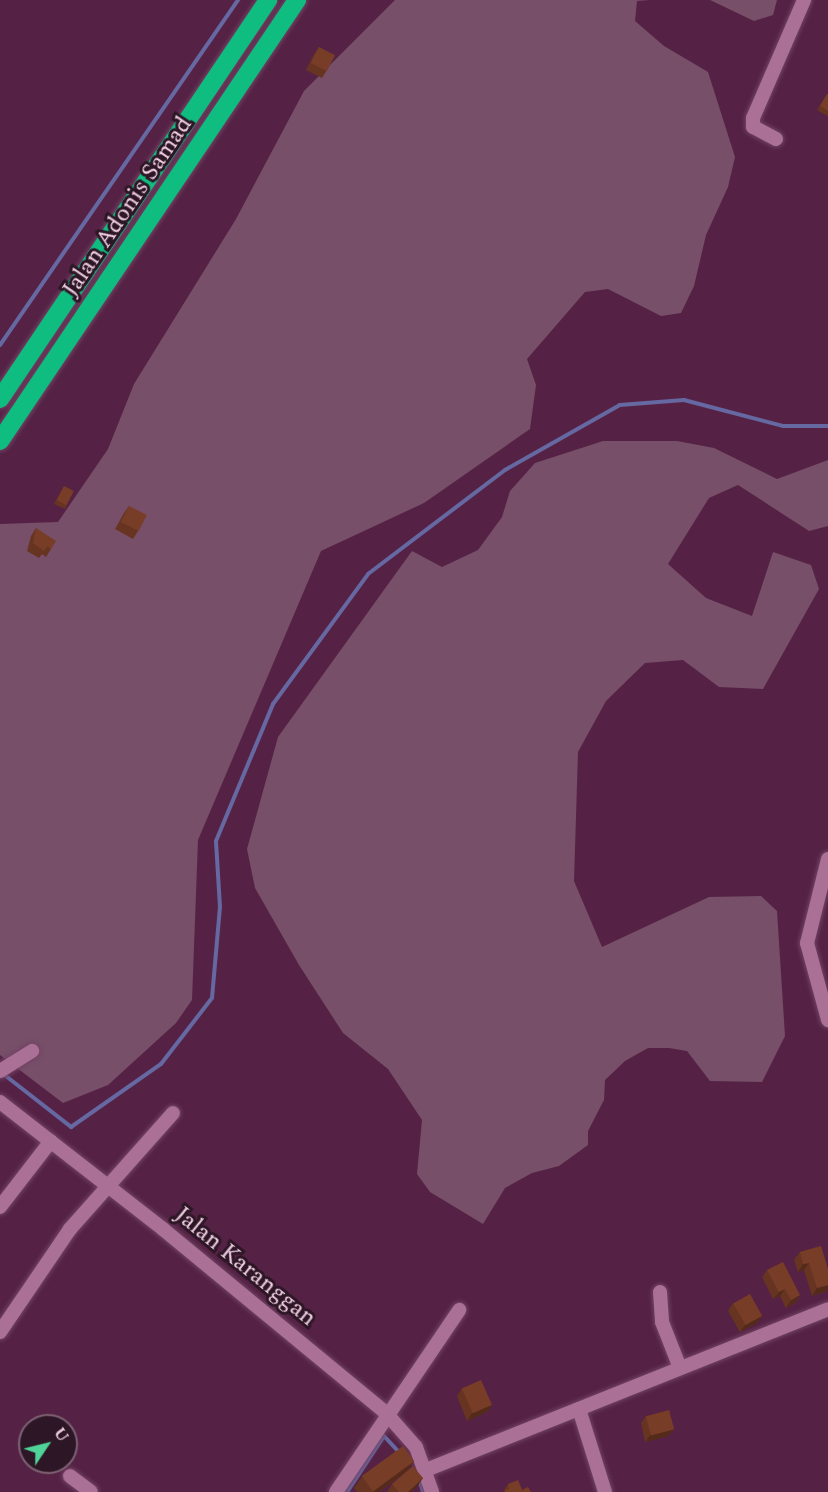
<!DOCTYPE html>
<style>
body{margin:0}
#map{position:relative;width:828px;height:1492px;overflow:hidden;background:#552245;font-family:Spectral,serif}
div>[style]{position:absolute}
.green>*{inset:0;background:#774f69}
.stream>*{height:4px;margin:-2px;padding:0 2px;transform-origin:2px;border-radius:2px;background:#6668a2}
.roads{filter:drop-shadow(0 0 2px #714363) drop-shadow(0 0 2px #714363)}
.minor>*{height:14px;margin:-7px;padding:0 7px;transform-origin:7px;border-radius:7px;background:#ab7096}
.highway>*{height:18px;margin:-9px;padding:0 9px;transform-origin:9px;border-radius:9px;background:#10bd80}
.wall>*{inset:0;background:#673422}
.shaded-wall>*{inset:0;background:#542b1b}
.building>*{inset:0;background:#783d27;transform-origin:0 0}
span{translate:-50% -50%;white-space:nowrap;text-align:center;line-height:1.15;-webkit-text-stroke:6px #2d1625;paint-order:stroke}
.street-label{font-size:24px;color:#f3d2e6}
.north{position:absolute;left:18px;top:1414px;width:60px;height:60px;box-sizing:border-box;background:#2d1625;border:2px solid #7c6172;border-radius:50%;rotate:55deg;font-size:16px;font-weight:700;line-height:24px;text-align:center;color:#f3d2e6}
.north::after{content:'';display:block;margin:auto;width:21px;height:27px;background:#4fd399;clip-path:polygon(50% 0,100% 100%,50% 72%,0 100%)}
</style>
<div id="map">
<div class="green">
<i style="clip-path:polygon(395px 0,650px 0,637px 1px,635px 21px,664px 46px,708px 72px,735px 157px,728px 187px,706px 235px,694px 286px,681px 313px,661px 316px,608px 289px,585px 292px,527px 359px,536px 385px,530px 429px,424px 503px,321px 551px,198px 840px,192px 1000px,176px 1023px,108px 1085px,63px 1103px,0 1055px,0 524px,58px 522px,108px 449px,134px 384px,236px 219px,304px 91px)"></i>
<i style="clip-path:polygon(710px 0,777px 0,773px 15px,754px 21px)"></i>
<i style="clip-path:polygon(603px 441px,677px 441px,714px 448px,777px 479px,828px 460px,828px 526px,809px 531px,738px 485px,709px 498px,668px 564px,706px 598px,752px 616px,773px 552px,811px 565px,819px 589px,763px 689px,719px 687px,683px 660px,645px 663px,606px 701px,578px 752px,574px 881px,602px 947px,709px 897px,761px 896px,777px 911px,785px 1036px,762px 1082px,710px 1081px,687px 1051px,669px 1048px,648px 1048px,625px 1061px,605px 1080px,604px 1100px,588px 1131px,588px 1145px,559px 1166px,532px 1173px,505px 1188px,483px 1224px,430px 1192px,417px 1174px,422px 1120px,388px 1069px,343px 1033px,299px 965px,255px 888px,247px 849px,278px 737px,412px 551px,442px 567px,478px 550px,502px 517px,510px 491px,535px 463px)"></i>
</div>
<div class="stream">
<i style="left:0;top:345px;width:419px;rotate:-55.4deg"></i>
<i style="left:2px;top:1073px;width:88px;rotate:38deg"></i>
<i style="left:71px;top:1127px;width:110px;rotate:-35deg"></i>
<i style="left:161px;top:1064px;width:83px;rotate:-52.3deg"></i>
<i style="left:212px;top:998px;width:91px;rotate:-85deg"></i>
<i style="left:220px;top:907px;width:66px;rotate:-93.5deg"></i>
<i style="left:216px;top:841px;width:148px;rotate:-67.4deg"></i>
<i style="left:273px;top:704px;width:161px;rotate:-53.8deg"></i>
<i style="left:368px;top:574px;width:172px;rotate:-37.2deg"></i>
<i style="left:505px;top:470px;width:132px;rotate:-29.5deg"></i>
<i style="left:620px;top:405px;width:64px;rotate:-4.5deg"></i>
<i style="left:684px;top:400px;width:102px;rotate:14.7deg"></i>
<i style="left:783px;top:426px;width:45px"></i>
<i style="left:419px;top:1478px;width:15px;rotate:74deg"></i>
<i style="left:347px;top:1492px;width:67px;rotate:-56.5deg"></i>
<i style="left:384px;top:1436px;width:23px;rotate:47deg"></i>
</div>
<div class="roads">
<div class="minor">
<i style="left:776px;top:139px;width:26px;rotate:-152deg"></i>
<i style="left:753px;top:127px;width:9px;rotate:-90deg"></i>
<i style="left:753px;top:118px;width:129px;rotate:-66.6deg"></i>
<i style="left:828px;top:859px;width:87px;rotate:104deg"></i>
<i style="left:807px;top:943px;width:80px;rotate:74.7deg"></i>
<i style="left:0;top:1071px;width:38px;rotate:-32deg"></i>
<i style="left:0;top:1102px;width:207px;rotate:37.9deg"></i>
<i style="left:163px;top:1229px;width:289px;rotate:39.5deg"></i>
<i style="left:386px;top:1413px;width:45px;rotate:48.6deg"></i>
<i style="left:416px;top:1447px;width:48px;rotate:70.4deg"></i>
<i style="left:0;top:1207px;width:83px;rotate:-52.3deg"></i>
<i style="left:660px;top:1292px;width:30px;rotate:86deg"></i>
<i style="left:662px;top:1322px;width:49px;rotate:68.6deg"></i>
<i style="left:0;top:1332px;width:125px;rotate:-55.8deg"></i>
<i style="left:70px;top:1229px;width:155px;rotate:-48.4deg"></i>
<i style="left:579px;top:1409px;width:87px;rotate:72.6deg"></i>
<i style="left:426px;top:1470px;width:433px;rotate:-21.8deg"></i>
<i style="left:70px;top:1476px;width:26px;rotate:37deg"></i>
<i style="left:336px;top:1492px;width:220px;rotate:-55.9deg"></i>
</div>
<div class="highway">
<i style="left:0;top:399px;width:481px;rotate:-56.1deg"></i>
<i style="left:0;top:441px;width:532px;rotate:-56.04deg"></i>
</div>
</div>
<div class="wall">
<i style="clip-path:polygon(319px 47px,327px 70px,322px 78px,306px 70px,314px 54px)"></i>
<i style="clip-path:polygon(827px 94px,828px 94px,828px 116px,817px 110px)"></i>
<i style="clip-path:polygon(64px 486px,67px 505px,65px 509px,54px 504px)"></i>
<i style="clip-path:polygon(129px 506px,138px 531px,133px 539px,115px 529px,124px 513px)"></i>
<i style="clip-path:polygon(36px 528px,51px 549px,46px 557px,42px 554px,39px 558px,27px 551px,31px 536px)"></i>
<i style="clip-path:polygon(821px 1246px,827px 1291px,812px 1296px,804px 1270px,798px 1272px,794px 1260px,800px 1252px)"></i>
<i style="clip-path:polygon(767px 1270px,800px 1295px,795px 1303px,786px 1308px,780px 1296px,773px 1299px,762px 1277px)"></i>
<i style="clip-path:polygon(733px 1303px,762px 1316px,757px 1323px,740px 1332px,728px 1311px)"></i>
<i style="clip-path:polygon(462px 1388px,492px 1405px,487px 1412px,467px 1421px,457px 1396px)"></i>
<i style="clip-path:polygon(646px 1416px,674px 1429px,668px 1436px,645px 1442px,641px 1423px)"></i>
<i style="clip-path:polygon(414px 1461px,406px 1472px,379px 1492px,357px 1492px,354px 1488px,362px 1477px)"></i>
<i style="clip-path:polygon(423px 1478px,418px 1485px,411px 1492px,387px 1492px,392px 1484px)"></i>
<i style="clip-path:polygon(508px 1484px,522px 1490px,531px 1492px,503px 1492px)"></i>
</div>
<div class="shaded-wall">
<i style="clip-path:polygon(809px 1263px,804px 1270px,798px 1272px,803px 1264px)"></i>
<i style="clip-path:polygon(828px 1285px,827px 1291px,812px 1296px,817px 1288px)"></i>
<i style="clip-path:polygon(785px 1289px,780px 1296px,773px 1299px,779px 1292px)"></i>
<i style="clip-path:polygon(800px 1295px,795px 1303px,786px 1308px,791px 1300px)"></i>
<i style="clip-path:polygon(762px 1316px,757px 1323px,740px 1332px,745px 1325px)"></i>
<i style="clip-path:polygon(492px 1405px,487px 1412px,467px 1421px,472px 1413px)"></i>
<i style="clip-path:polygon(674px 1429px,668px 1436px,645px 1442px,651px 1434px)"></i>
<i style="clip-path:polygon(414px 1461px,406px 1472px,379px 1492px,373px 1492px)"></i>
<i style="clip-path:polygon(423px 1478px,418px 1485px,411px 1492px,408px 1492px)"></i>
</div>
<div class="building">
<i style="left:319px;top:47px;width:18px;height:18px;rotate:27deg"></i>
<i style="clip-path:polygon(827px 94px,828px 94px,828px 111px,820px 106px)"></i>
<i style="left:64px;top:486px;width:11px;height:16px;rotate:27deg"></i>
<i style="left:129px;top:506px;width:20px;height:18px;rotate:27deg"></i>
<i style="clip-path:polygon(36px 528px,56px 541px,51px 549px,47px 546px,44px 551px,33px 543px)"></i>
<i style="clip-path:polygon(821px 1246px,828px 1269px,828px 1285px,817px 1288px,809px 1263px,803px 1264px,800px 1252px)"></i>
<i style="clip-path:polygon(783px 1262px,800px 1295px,791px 1300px,785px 1289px,779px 1292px,767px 1270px)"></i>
<i style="left:750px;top:1294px;width:25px;height:19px;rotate:61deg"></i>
<i style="left:481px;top:1380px;width:27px;height:21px;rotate:66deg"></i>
<i style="left:669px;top:1410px;width:20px;height:24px;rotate:75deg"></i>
<i style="left:403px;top:1446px;width:19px;height:51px;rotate:54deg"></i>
<i style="clip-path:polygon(413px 1466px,423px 1478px,408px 1492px,399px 1492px,392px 1484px)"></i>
<i style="clip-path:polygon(518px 1480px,523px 1492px,506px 1492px,505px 1490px,509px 1489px,508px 1484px)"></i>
<i style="clip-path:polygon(528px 1487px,531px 1492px,523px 1492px,522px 1490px)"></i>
</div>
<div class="street-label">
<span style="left:128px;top:207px;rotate:-56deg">Jalan Adonis Samad</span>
<span style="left:245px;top:1267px;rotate:39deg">Jalan Karanggan</span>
</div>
<div class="north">U</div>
</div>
